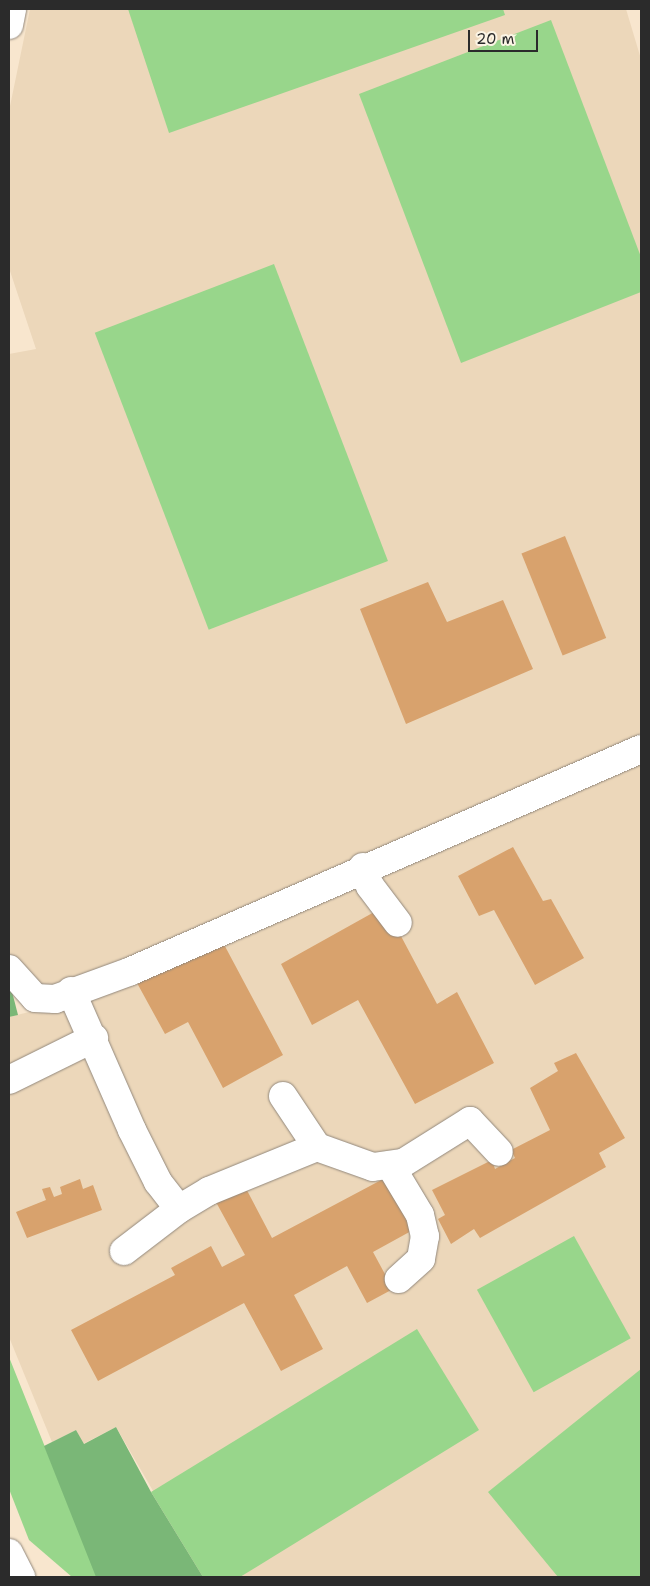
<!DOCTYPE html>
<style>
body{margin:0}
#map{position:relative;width:650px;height:1586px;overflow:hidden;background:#f8e6ce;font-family:"Shantell Sans",sans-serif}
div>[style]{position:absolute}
.built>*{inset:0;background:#ecd7ba}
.green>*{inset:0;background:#98d68b;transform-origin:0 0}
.forest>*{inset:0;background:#7ab777}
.building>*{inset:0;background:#d8a26d;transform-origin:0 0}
.roads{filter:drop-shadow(0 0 1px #92887c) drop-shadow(0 0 1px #92887c)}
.minor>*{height:28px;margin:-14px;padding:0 14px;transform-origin:14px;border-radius:14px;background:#fff}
span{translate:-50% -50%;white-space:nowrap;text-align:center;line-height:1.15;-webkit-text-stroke:4.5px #fcf5e5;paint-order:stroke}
.frame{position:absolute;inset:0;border:10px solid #2b2b2b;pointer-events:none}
.scale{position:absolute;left:468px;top:30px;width:70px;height:22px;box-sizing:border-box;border:2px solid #2b2b2b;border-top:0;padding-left:6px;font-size:15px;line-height:18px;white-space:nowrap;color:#2b2b2b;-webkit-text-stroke:4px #fcf5e5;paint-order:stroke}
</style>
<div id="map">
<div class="built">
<i style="clip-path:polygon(30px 9px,626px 9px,641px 59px,641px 1577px,203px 1577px,116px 1427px,83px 1444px,76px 1430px,52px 1442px,9px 1337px,9px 1017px,49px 1007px,23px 981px,9px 955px,9px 354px,36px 349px,9px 268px,9px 111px)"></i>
</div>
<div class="green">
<i style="clip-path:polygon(128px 9px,503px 9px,505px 15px,169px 133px)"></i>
<i style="clip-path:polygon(551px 20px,641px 257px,641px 292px,461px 363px,359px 94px)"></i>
<i style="left:274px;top:264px;width:318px;height:192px;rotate:69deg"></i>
<i style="left:574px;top:1236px;width:117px;height:111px;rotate:61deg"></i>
<i style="clip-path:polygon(417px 1329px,479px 1430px,240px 1577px,203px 1577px,151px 1492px)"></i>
<i style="clip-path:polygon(9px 1357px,97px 1577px,72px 1577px,29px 1540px,9px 1489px)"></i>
<i style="clip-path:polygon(641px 1369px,641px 1577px,558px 1577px,488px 1492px)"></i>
</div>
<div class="forest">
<i style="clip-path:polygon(9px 980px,18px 1015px,9px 1017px)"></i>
<i style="clip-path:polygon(116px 1427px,151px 1492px,203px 1577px,96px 1577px,44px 1446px,76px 1430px,84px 1444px)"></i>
</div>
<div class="building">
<i style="left:565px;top:536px;width:110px;height:47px;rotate:68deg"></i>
<i style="clip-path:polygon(428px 582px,447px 622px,503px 600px,533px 669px,406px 724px,360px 609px)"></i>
<i style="clip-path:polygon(513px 847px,543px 901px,551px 899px,584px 958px,535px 985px,494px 910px,479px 916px,458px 876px)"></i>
<i style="clip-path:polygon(385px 906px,437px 1004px,457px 992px,494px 1063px,415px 1104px,358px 1000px,312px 1025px,281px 964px)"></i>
<i style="clip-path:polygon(219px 935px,283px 1055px,223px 1088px,188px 1022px,165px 1034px,137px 983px)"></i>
<i style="clip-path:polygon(576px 1053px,625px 1138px,599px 1153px,606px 1167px,480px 1238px,474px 1229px,451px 1244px,438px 1219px,445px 1215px,432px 1190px,492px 1160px,495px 1169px,515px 1158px,511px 1150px,550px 1130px,530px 1088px,558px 1071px,554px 1063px)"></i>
<i style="clip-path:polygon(240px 1177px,272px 1238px,385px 1178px,413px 1230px,373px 1252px,393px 1289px,367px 1303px,347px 1266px,294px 1295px,323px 1349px,281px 1371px,244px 1303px,98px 1381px,71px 1330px,175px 1275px,171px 1268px,211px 1246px,222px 1267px,245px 1255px,211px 1193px)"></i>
<i style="clip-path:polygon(80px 1179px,83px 1189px,93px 1185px,102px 1210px,27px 1238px,16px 1212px,46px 1200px,42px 1189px,50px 1187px,54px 1197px,62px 1194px,60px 1187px)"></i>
</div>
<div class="roads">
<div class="minor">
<i style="left:9px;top:25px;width:16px;rotate:-79deg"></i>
<i style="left:363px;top:867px;width:20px;rotate:70deg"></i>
<i style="left:370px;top:886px;width:46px;rotate:52.9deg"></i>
<i style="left:9px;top:969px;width:39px;rotate:48deg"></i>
<i style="left:35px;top:998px;width:20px;rotate:3deg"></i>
<i style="left:55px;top:999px;width:81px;rotate:-20.2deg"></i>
<i style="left:131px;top:971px;width:556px;rotate:-23.52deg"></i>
<i style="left:71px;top:991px;width:152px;rotate:66.3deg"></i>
<i style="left:132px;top:1130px;width:58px;rotate:63.4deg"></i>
<i style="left:158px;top:1182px;width:34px;rotate:52deg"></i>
<i style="left:179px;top:1209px;width:35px;rotate:-31deg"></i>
<i style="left:209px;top:1191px;width:117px;rotate:-22.2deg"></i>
<i style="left:317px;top:1147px;width:59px;rotate:19.7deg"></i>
<i style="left:373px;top:1167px;width:30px;rotate:-8deg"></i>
<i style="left:403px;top:1163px;width:79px;rotate:-32.1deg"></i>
<i style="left:470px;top:1121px;width:42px;rotate:46.9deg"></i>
<i style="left:9px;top:1080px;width:95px;rotate:-26.3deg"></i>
<i style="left:283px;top:1096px;width:61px;rotate:56.3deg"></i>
<i style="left:390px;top:1165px;width:58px;rotate:59deg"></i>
<i style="left:420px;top:1215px;width:22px;rotate:77deg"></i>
<i style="left:425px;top:1236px;width:23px;rotate:100deg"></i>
<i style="left:421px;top:1259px;width:30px;rotate:138deg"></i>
<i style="left:124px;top:1251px;width:69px;rotate:-37.4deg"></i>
<i style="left:9px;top:1553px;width:27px;rotate:63deg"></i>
</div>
</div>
<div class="frame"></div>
<div class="scale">20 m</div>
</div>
